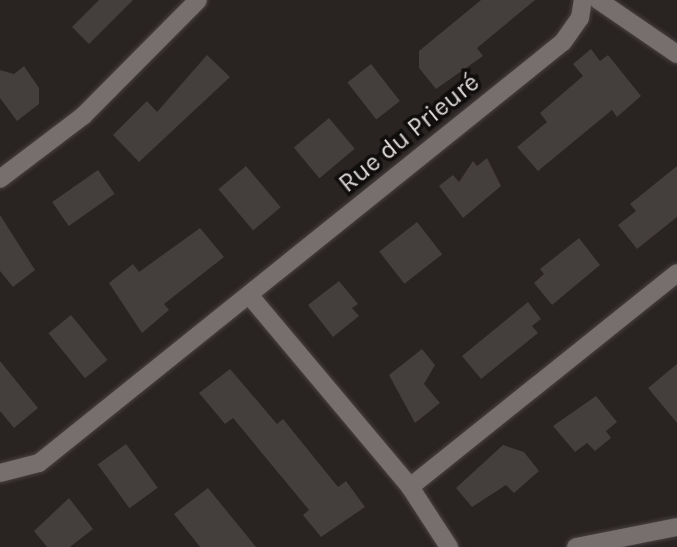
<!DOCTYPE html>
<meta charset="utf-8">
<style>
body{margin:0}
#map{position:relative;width:677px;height:547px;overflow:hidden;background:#292322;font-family:Karla,sans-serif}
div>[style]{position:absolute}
.building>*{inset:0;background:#443e3d;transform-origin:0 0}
.roads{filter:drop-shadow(0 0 2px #474141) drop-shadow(0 0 2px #474141)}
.minor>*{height:18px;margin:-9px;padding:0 9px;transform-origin:9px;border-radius:9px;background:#766f6e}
span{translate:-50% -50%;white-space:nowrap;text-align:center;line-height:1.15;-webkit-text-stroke:7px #100d0d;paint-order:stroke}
.street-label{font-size:26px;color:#dcd8d7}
</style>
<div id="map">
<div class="building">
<i style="clip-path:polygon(99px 0,133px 0,89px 44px,72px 27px)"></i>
<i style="clip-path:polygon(481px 0,535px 0,477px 48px,483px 56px,436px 89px,419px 68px,419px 51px)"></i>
<i style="clip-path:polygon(591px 49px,600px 61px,608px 55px,641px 96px,617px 117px,612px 110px,538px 171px,517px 147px,547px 122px,540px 113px,583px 76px,573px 64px)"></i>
<i style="clip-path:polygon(207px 55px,230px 77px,139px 162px,113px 135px,147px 101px,157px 112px)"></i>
<i style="left:371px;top:64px;width:47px;height:30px;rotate:52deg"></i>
<i style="clip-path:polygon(24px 66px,39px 88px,39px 104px,17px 121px,0 98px,0 70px,14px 74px)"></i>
<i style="left:329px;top:118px;width:40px;height:46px;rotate:50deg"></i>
<i style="clip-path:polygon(487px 158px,501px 186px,463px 218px,439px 186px,453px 175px,459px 182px,473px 161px,477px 166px)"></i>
<i style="left:246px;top:166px;width:54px;height:36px;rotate:50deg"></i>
<i style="clip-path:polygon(677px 166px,677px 217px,637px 249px,618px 225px,636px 211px,630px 204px)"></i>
<i style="left:98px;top:170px;width:29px;height:56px;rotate:55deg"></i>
<i style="clip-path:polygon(0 215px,35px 270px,13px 287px,0 271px)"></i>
<i style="left:417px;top:222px;width:41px;height:48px;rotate:52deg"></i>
<i style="clip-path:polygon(200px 228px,224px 257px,164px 304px,169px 310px,142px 333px,109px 283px,133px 264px,139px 272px)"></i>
<i style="clip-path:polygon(579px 238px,600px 265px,552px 305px,534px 283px,544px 274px,540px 269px)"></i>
<i style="clip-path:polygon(339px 281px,358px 304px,352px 308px,359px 316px,333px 337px,308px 305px)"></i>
<i style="clip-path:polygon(528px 302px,541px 319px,532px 326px,538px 333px,481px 379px,462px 356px)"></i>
<i style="left:71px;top:315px;width:58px;height:29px;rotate:51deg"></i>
<i style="clip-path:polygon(422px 349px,435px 365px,424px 384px,440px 403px,415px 423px,389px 375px)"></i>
<i style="clip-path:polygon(0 361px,38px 408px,14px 428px,0 411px)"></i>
<i style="clip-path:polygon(677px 364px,677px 423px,648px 388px)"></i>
<i style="clip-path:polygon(230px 369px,277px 424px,283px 419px,338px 487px,346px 481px,365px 507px,321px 537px,303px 515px,309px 510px,233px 418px,225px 424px,199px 393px)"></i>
<i style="clip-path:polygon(596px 396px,617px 422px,606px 431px,611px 438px,595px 451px,587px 443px,575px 452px,553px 426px)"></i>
<i style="left:126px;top:444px;width:54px;height:35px;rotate:54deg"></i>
<i style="clip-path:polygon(503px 445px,524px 452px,539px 471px,514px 493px,506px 485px,472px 507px,456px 488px)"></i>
<i style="clip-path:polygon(208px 488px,256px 547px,200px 547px,174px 514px)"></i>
<i style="clip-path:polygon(69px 498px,93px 529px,70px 547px,47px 547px,34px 531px)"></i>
</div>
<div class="roads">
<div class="minor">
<i style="left:598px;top:0;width:96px;rotate:34.4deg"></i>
<i style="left:0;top:179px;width:104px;rotate:-37.2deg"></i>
<i style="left:83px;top:116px;width:163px;rotate:-45.2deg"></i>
<i style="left:250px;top:296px;width:249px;rotate:50deg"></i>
<i style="left:410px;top:487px;width:72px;rotate:57deg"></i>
<i style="left:0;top:473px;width:40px;rotate:-14.4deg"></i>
<i style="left:39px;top:463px;width:672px;rotate:-38.78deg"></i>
<i style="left:563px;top:42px;width:29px;rotate:-55deg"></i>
<i style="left:580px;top:18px;width:18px;rotate:-81deg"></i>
<i style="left:410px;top:487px;width:342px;rotate:-38.7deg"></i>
<i style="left:576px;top:547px;width:103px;rotate:-11.2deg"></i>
</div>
</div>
<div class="street-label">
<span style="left:409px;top:133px;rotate:-39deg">Rue du Prieuré</span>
</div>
</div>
